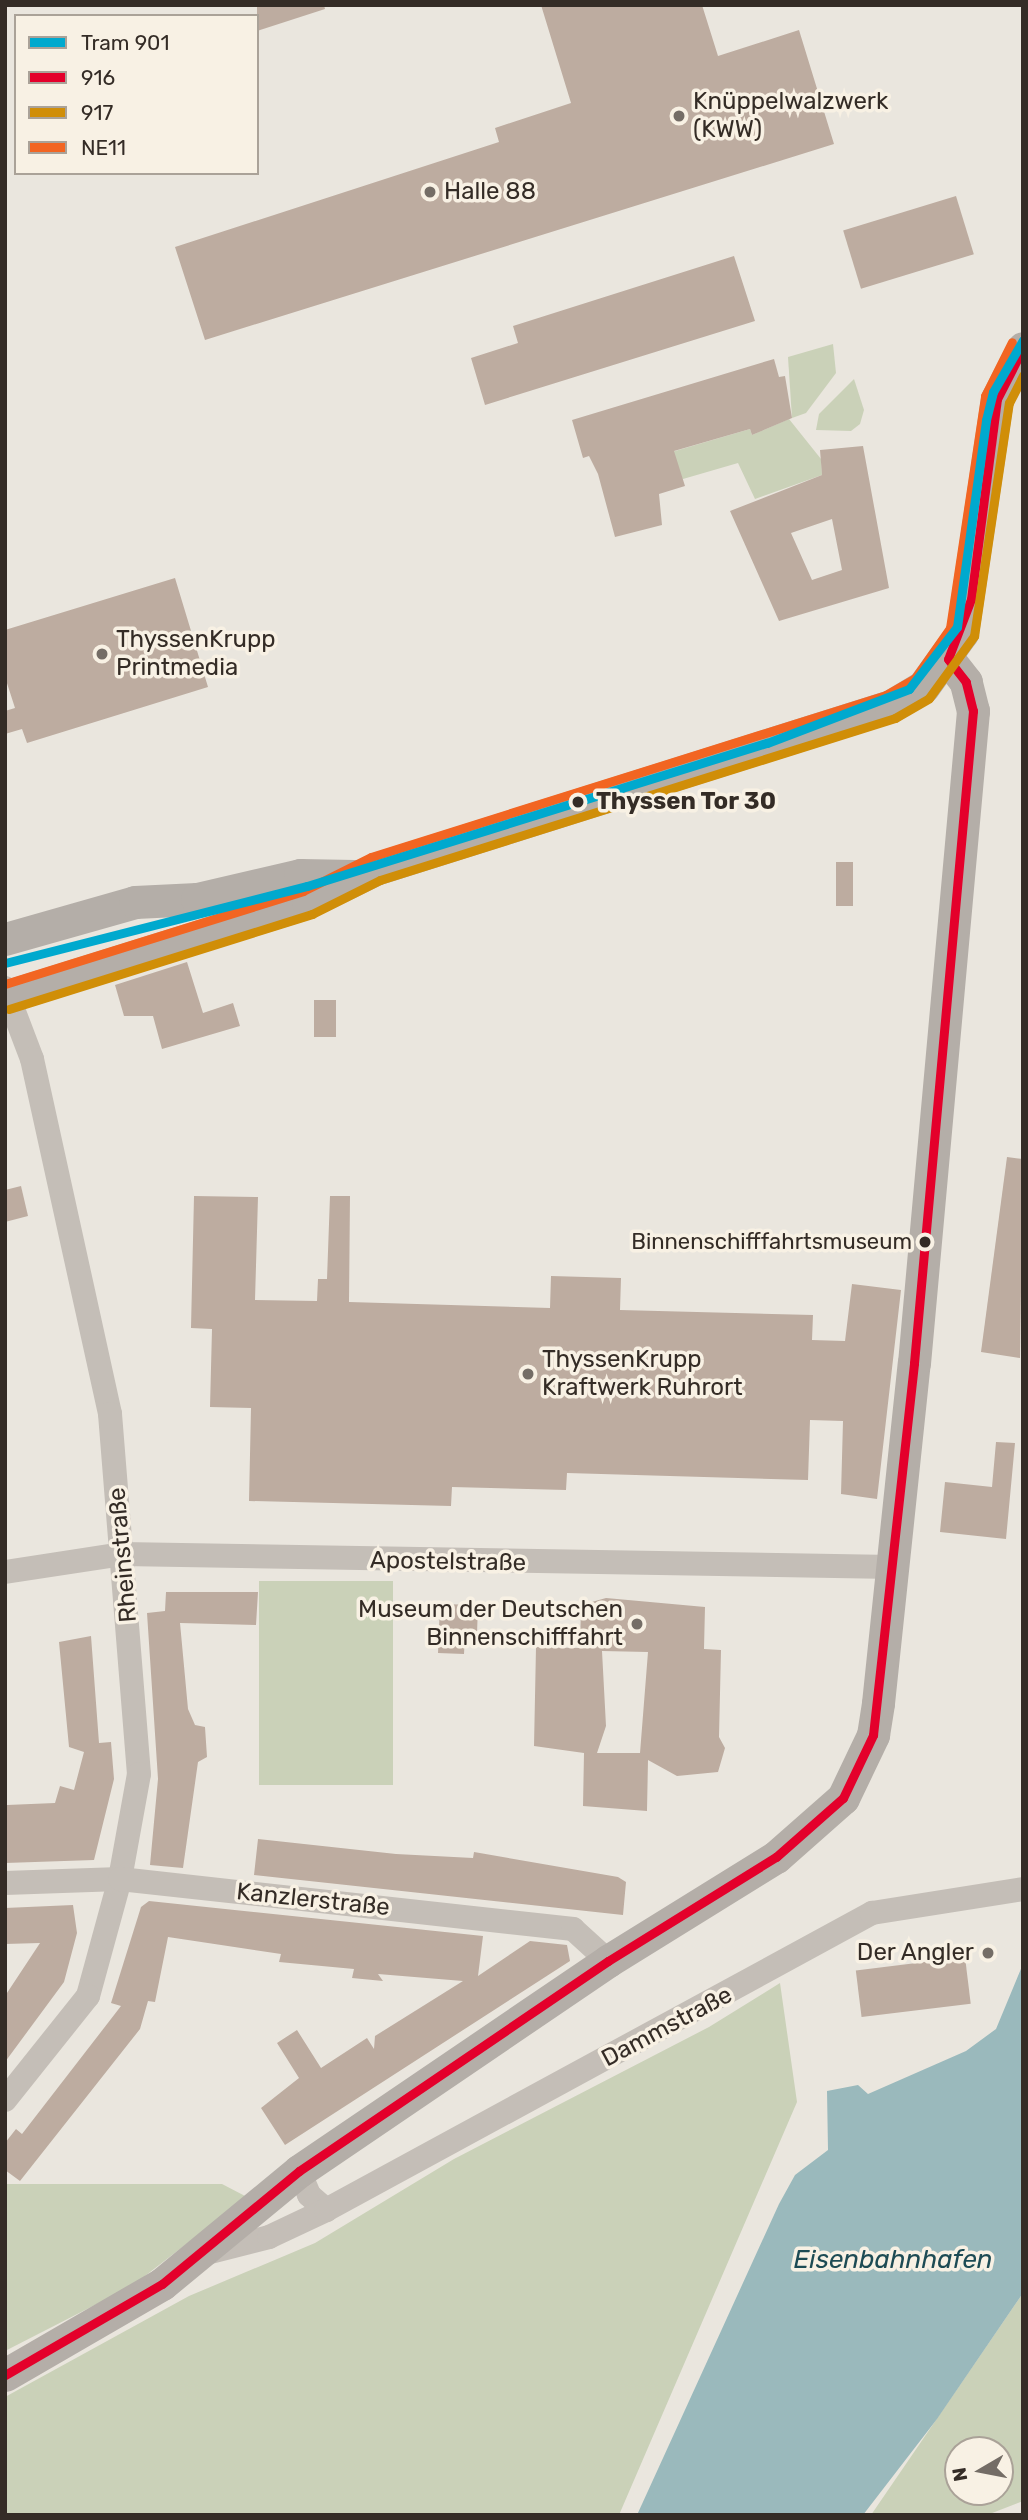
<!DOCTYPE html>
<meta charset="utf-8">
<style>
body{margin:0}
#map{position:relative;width:1028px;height:2520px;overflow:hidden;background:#eae6de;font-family:Rubik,sans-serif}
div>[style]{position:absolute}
.green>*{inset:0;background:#cad1b8;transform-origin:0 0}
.water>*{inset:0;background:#9ab9bc}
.building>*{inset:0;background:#bdaca0;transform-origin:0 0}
.street>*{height:24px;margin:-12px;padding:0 12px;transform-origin:12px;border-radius:12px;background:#c4beb7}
.secondary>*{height:33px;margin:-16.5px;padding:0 16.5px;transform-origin:16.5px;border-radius:16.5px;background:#b4aea8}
.bus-1>*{height:9px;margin:-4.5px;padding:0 4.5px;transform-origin:4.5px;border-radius:4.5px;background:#e4002b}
.bus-2>*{height:9px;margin:-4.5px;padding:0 4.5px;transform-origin:4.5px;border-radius:4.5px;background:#d08e08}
.bus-3>*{height:9px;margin:-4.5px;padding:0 4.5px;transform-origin:4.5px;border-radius:4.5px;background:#f26522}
.tram-1>*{height:9px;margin:-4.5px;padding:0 4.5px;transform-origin:4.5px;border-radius:4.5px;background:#00a9ce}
.dots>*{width:19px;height:19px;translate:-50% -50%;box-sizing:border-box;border:4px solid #f8f1e4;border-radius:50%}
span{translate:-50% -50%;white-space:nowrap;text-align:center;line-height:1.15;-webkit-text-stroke:7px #f8f1e4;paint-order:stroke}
.bus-label{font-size:22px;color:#342c26}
.right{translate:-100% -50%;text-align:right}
.poi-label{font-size:24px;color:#342c26}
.left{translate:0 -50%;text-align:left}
.stop-label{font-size:24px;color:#342c26;font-weight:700}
.street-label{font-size:24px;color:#342c26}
.water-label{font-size:26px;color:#1d4b54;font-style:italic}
.frame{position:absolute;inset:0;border:7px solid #342c26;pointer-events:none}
.legend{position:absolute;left:14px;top:14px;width:245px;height:161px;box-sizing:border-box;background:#f8f1e4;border:2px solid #aaa298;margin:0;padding:9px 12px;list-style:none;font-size:21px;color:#342c26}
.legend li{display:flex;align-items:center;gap:14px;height:35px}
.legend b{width:35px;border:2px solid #aaa298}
.north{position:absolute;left:944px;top:2436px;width:70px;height:70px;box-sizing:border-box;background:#f8f1e4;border:2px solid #aaa298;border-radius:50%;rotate:260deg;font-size:19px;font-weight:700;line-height:28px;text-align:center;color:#342c26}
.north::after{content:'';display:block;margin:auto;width:24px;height:32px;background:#746d66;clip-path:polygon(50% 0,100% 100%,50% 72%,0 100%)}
</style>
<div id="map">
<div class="green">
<i style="clip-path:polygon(833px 344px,836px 373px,806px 413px,792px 418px,788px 357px)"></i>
<i style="clip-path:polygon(854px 379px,864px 410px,860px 424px,851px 431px,816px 430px,819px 414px)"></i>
<i style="clip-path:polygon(789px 419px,821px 459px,822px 475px,755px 499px,738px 463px,683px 479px,641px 461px,750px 429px,752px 435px)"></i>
<i style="left:259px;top:1581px;width:134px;height:204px"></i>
<i style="clip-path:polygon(780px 1983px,797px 2102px,619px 2515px,5px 2515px,5px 2397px,189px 2296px,315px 2243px,454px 2159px,709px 2027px)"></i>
<i style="clip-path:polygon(5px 2184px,222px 2184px,247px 2197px,132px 2286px,5px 2351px)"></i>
<i style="clip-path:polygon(evenodd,1023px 2293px,1023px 2501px,987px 2515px,871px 2515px,1023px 2293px,958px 2450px,1000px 2450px,1000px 2492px,958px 2492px,958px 2450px)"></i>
</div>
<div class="water">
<i style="clip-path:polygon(1023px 1964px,1023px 2293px,937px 2419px,863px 2515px,637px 2515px,779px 2204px,795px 2175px,828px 2150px,827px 2091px,858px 2085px,868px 2094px,966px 2051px,996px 2029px)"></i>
</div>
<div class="building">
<i style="clip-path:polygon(257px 5px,324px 5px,325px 9px,257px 31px)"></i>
<i style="clip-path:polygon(541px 5px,702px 5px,718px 56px,799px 30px,834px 144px,205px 340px,175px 247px,499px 142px,495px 128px,571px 103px)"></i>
<i style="left:956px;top:196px;width:61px;height:118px;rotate:73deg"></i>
<i style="clip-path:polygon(734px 256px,755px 321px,485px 405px,471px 358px,518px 343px,513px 326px)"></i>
<i style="clip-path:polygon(774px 359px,779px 377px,785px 376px,792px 418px,752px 435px,750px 429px,674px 451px,685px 486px,659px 494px,662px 525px,615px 537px,598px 474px,589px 456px,583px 458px,572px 420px)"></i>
<i style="clip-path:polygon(evenodd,863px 446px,889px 588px,779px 621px,730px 511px,822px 475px,820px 450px,863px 446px,832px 519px,842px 570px,812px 580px,791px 533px,832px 519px)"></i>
<i style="clip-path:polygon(175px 578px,208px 687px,27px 743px,22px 729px,5px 734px,5px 711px,15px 708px,5px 677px,5px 630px)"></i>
<i style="left:836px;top:862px;width:17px;height:44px"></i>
<i style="clip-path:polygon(187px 962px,203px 1013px,233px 1003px,240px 1026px,162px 1049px,153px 1016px,124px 1016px,115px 985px)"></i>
<i style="left:336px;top:1000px;width:37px;height:22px;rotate:90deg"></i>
<i style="clip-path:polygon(1007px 1157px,1023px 1159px,1020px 1358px,981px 1352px)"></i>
<i style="clip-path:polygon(21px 1186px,28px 1216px,5px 1222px,5px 1190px)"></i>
<i style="clip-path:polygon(194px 1196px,258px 1197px,255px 1300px,317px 1301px,318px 1279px,327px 1279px,330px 1196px,350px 1196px,349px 1302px,550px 1308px,551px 1276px,621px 1278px,620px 1310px,813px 1315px,812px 1340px,845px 1341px,852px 1284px,901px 1290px,877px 1499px,841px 1494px,843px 1421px,810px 1420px,808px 1480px,567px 1473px,566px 1490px,452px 1487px,451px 1506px,249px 1501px,251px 1408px,210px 1407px,212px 1329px,191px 1328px)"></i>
<i style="clip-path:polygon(996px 1442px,1015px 1443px,1006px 1539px,940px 1532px,945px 1482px,992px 1487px)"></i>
<i style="clip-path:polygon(166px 1592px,258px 1592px,256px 1625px,180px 1623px,188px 1709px,195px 1725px,205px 1727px,207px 1757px,198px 1762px,183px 1868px,150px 1865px,158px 1779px,147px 1613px,165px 1611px)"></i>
<i style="clip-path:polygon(evenodd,606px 1598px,705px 1607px,704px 1649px,721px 1650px,719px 1737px,725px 1748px,718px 1772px,677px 1776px,648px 1760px,647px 1811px,583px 1806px,584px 1753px,534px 1746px,536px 1647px,580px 1648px,581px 1605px,606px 1598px,602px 1651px,648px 1652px,640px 1753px,597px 1753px,606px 1726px,602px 1651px)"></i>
<i style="clip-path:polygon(440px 1604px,478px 1605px,477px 1634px,465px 1634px,464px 1654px,438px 1653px)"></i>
<i style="clip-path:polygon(91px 1636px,99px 1743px,111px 1742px,114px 1779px,94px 1860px,5px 1863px,7px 1805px,55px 1803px,60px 1786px,74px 1790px,84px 1752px,69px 1747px,59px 1642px)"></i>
<i style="clip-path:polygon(258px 1839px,396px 1854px,473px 1858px,474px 1852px,618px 1877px,626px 1882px,623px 1915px,254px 1875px)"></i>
<i style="clip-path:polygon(149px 1901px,483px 1936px,478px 1976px,530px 1941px,567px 1945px,570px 1961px,285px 2145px,261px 2108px,299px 2078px,277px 2043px,297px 2030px,321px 2068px,367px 2038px,374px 2049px,375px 2036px,463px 1981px,378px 1974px,383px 1981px,352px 1978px,354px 1969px,279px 1962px,281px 1954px,168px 1937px,155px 2002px,148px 2001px,140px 2029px,20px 2181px,5px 2170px,5px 2143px,16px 2129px,22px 2134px,121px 2006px,111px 2003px,141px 1907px)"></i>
<i style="clip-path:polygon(73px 1905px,77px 1933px,64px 1982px,5px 2062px,5px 1996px,40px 1943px,5px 1944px,5px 1908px)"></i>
<i style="left:965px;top:1957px;width:47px;height:110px;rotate:83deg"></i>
</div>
<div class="street">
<i style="left:5px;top:988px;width:76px;rotate:69.2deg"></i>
<i style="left:32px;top:1059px;width:363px;rotate:77.6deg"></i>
<i style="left:110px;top:1414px;width:361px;rotate:85.4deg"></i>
<i style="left:139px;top:1774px;width:107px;rotate:100.3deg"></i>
<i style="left:120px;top:1879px;width:121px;rotate:105.3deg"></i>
<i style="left:88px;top:1996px;width:133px;rotate:128.6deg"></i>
<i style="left:5px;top:1572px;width:118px;rotate:-8.7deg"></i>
<i style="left:122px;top:1554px;width:771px;rotate:0.97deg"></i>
<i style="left:5px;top:1883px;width:115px;rotate:-2deg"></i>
<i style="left:120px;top:1879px;width:456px;rotate:6.3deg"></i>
<i style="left:573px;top:1929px;width:47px;rotate:42.4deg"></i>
<i style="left:299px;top:2171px;width:26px;rotate:67deg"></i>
<i style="left:309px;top:2195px;width:23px;rotate:41deg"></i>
<i style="left:203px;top:2254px;width:68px;rotate:-14.4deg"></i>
<i style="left:269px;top:2237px;width:63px;rotate:-25.3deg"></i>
<i style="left:326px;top:2210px;width:622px;rotate:-28.54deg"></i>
<i style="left:872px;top:1913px;width:153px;rotate:-9deg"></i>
</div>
<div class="secondary">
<i style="left:5px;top:939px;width:135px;rotate:-15.9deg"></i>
<i style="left:135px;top:902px;width:62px;rotate:-2.8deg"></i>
<i style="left:197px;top:899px;width:106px;rotate:-13.1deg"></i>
<i style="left:300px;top:875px;width:54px;rotate:1.1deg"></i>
<i style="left:5px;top:997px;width:318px;rotate:-17.4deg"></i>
<i style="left:308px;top:902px;width:75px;rotate:-26.2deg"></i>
<i style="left:375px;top:869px;width:541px;rotate:-17.53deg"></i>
<i style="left:891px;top:706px;width:37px;rotate:-31deg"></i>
<i style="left:923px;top:687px;width:67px;rotate:-54.2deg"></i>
<i style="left:962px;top:633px;width:237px;rotate:-81.5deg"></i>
<i style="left:997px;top:399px;width:57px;rotate:-63deg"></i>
<i style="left:5px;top:2375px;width:181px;rotate:-30.1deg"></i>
<i style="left:162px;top:2284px;width:178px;rotate:-39.5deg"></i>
<i style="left:299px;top:2171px;width:374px;rotate:-34.2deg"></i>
<i style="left:608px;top:1961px;width:198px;rotate:-31.8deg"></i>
<i style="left:776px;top:1857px;width:89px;rotate:-41.4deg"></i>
<i style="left:843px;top:1798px;width:70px;rotate:-64.5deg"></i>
<i style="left:873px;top:1735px;width:32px;rotate:-81deg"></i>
<i style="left:878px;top:1703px;width:342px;rotate:-84deg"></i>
<i style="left:914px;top:1363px;width:655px;rotate:-84.83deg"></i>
<i style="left:973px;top:711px;width:30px;rotate:-104deg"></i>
<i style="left:966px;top:682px;width:29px;rotate:-128deg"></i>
</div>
<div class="bus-1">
<i style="left:948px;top:659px;width:64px;rotate:-69deg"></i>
<i style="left:971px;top:599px;width:202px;rotate:-82.6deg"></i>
<i style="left:997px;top:399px;width:57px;rotate:-63deg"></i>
<i style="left:5px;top:2375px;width:181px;rotate:-30.1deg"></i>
<i style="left:162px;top:2284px;width:178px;rotate:-39.5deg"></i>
<i style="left:299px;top:2171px;width:374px;rotate:-34.2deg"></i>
<i style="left:608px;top:1961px;width:198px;rotate:-31.8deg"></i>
<i style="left:776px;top:1857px;width:89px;rotate:-41.4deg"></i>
<i style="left:843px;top:1798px;width:70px;rotate:-64.5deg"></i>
<i style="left:873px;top:1735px;width:374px;rotate:-83.7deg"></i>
<i style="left:914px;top:1363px;width:655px;rotate:-84.83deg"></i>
<i style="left:973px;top:711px;width:30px;rotate:-104deg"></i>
<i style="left:966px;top:682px;width:29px;rotate:-128deg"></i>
</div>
<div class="bus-2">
<i style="left:9px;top:1009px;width:318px;rotate:-17.4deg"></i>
<i style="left:312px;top:914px;width:76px;rotate:-26.6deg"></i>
<i style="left:380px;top:880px;width:540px;rotate:-17.46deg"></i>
<i style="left:895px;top:718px;width:39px;rotate:-30deg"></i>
<i style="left:929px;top:698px;width:77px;rotate:-54deg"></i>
<i style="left:974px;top:636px;width:236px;rotate:-81.5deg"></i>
<i style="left:1009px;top:403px;width:31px;rotate:-63deg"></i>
</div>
<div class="bus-3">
<i style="left:5px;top:984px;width:312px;rotate:-17.3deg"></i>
<i style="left:303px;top:891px;width:76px;rotate:-26.6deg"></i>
<i style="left:371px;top:857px;width:540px;rotate:-17.46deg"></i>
<i style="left:886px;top:695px;width:34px;rotate:-30deg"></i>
<i style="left:915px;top:678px;width:61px;rotate:-55deg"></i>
<i style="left:950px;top:628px;width:235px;rotate:-81.4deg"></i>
<i style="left:985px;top:396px;width:60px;rotate:-63.4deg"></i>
</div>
<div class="tram-1">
<i style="left:5px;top:963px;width:312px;rotate:-14.3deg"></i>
<i style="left:307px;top:886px;width:482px;rotate:-17.3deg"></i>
<i style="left:767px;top:743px;width:152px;rotate:-20.8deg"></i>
<i style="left:909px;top:689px;width:78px;rotate:-52.3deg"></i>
<i style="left:957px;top:627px;width:209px;rotate:-82deg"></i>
<i style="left:986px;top:420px;width:29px;rotate:-76deg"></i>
<i style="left:993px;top:392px;width:60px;rotate:-60deg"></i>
</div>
<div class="dots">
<i style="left:679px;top:116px;background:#746d66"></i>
<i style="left:430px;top:192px;background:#746d66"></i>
<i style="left:102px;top:654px;background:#746d66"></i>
<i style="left:578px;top:802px;background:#342c26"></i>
<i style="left:925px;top:1242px;background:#342c26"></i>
<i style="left:528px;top:1374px;background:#746d66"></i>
<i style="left:637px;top:1624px;background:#746d66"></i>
<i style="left:988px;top:1953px;background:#746d66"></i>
</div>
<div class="bus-label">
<span class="right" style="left:912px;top:1242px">Binnenschifffahrtsmuseum</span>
</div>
<div class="poi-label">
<span class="left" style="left:693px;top:116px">Knüppelwalzwerk<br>(KWW)</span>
<span class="left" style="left:444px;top:192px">Halle 88</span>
<span class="left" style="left:116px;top:654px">ThyssenKrupp<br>Printmedia</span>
<span class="left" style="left:542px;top:1374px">ThyssenKrupp<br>Kraftwerk Ruhrort</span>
<span class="right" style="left:623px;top:1624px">Museum der Deutschen<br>Binnenschifffahrt</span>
<span class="right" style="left:974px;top:1953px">Der Angler</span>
</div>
<div class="stop-label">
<span class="left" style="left:596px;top:802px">Thyssen Tor 30</span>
</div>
<div class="street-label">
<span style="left:123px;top:1555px;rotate:-95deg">Rheinstraße</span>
<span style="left:448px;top:1562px;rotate:1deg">Apostelstraße</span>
<span style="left:313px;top:1900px;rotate:6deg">Kanzlerstraße</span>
<span style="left:667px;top:2027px;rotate:-28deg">Dammstraße</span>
</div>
<div class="water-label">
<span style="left:893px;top:2260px">Eisenbahnhafen</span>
</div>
<div class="frame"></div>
<ul class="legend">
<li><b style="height:9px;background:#00a9ce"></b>Tram 901</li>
<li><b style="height:9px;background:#e4002b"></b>916</li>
<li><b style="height:9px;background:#d08e08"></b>917</li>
<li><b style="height:9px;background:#f26522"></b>NE11</li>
</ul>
<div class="north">N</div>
</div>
